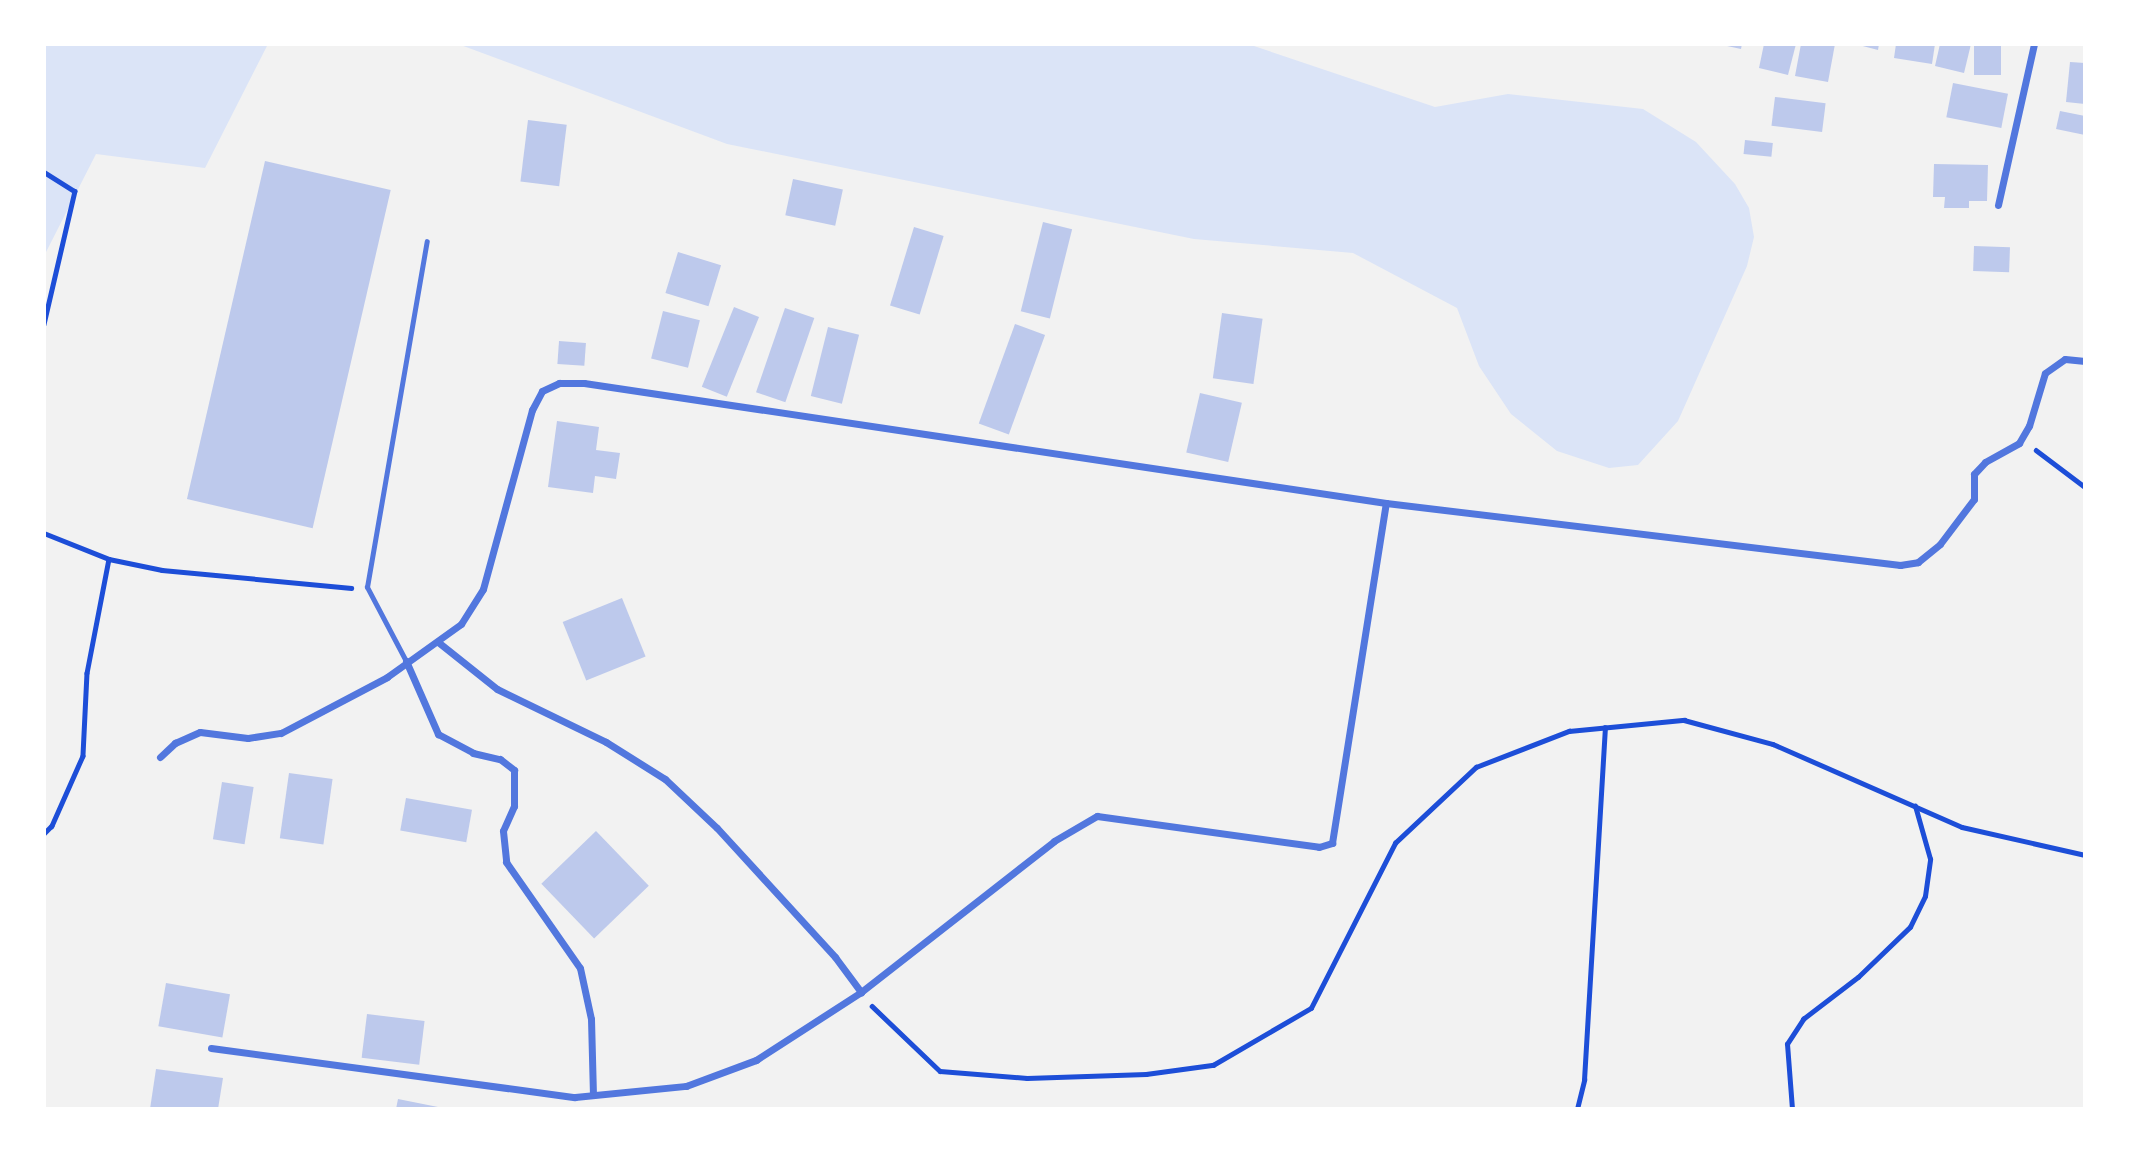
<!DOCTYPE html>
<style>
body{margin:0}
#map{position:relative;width:2129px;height:1153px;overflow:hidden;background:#f2f2f2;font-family:Ubuntu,sans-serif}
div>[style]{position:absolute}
.green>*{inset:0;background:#dbe4f7}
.building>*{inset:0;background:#bdc9ec;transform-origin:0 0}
.path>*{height:4.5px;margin:-2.25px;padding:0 2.25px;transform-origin:2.25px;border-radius:2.25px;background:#1d4ed8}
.service>*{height:5px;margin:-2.5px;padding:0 2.5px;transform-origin:2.5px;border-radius:2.5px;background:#5277de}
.minor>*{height:7px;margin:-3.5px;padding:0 3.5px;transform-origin:3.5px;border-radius:3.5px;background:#5277de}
span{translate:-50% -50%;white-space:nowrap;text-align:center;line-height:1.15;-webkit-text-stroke:7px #fff;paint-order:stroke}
.frame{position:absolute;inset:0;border:46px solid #fff;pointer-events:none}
</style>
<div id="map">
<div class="green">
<i style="clip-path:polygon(44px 44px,268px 44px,205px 168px,96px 154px,44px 256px)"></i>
<i style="clip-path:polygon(458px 44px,1248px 44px,1435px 107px,1508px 94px,1643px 109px,1696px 142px,1735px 184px,1749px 208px,1754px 237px,1747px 266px,1678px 421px,1638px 465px,1609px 468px,1557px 451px,1511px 414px,1479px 366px,1457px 308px,1353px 253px,1194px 239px,727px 144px)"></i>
</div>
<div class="building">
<i style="clip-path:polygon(1718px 44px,1742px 44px,1741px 49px)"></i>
<i style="clip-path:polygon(1764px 44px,1796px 44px,1788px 75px,1759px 68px)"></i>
<i style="clip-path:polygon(1801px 44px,1835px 44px,1828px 82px,1795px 76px)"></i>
<i style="clip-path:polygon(1855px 44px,1879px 44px,1878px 50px)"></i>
<i style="clip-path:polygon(1896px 44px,1935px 44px,1932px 64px,1894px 58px)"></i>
<i style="clip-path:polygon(1940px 44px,1971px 44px,1964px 73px,1935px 66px)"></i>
<i style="left:1974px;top:44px;width:27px;height:31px"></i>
<i style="clip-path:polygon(2070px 62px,2085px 63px,2085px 104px,2066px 102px)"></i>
<i style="left:1953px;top:83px;width:56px;height:35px;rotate:11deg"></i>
<i style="left:1775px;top:97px;width:51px;height:29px;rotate:7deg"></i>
<i style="clip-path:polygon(2060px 111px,2085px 116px,2085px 135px,2056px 129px)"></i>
<i style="left:528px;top:120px;width:39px;height:62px;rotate:7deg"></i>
<i style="left:1745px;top:140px;width:28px;height:14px;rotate:6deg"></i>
<i style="left:265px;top:161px;width:129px;height:347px;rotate:13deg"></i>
<i style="clip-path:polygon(1934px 164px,1988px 165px,1987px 201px,1969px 201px,1969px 208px,1944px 208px,1945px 197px,1933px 197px)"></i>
<i style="left:793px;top:179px;width:51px;height:37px;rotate:12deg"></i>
<i style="left:1043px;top:222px;width:30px;height:92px;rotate:14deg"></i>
<i style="left:914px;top:227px;width:31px;height:82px;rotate:17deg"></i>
<i style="left:1974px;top:246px;width:36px;height:25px;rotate:2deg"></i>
<i style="left:678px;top:252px;width:45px;height:43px;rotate:17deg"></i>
<i style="left:734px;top:307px;width:27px;height:86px;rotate:22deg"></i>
<i style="left:785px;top:308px;width:31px;height:89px;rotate:19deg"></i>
<i style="left:663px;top:311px;width:38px;height:49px;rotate:14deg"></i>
<i style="left:1222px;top:313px;width:41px;height:66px;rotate:8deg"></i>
<i style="left:1015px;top:324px;width:32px;height:106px;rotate:20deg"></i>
<i style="left:828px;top:327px;width:32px;height:71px;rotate:14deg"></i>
<i style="left:559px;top:341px;width:27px;height:23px;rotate:4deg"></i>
<i style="left:1200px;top:393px;width:43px;height:61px;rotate:13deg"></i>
<i style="clip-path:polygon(557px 421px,599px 427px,596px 450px,620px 453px,616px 479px,595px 476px,593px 493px,548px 487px)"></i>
<i style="left:622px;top:598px;width:63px;height:64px;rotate:68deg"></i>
<i style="left:289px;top:773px;width:44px;height:66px;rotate:8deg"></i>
<i style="left:222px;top:782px;width:32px;height:58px;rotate:9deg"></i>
<i style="left:406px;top:798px;width:67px;height:33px;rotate:10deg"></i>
<i style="left:596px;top:831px;width:76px;height:76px;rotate:46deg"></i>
<i style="left:166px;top:983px;width:65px;height:44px;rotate:10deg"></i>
<i style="left:367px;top:1014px;width:58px;height:44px;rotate:7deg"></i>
<i style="clip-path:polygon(156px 1069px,223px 1078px,218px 1109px,150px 1109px)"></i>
<i style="clip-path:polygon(398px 1099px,443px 1108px,443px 1109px,396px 1109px)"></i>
</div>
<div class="path">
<i style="left:44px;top:172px;width:36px;rotate:32deg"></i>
<i style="left:75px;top:191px;width:137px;rotate:103.1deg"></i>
<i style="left:2036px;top:450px;width:61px;rotate:37.1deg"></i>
<i style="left:44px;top:533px;width:70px;rotate:21.8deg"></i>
<i style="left:109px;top:559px;width:116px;rotate:100.9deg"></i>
<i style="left:87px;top:673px;width:83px;rotate:92.8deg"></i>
<i style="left:83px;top:756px;width:77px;rotate:113.9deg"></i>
<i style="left:52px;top:826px;width:11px;rotate:135deg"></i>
<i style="left:109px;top:559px;width:54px;rotate:11.7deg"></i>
<i style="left:162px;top:570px;width:190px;rotate:5.4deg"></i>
<i style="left:872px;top:1006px;width:94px;rotate:43.7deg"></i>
<i style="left:940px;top:1071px;width:87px;rotate:4.6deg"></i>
<i style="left:1027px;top:1078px;width:119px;rotate:-1.9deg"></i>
<i style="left:1146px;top:1074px;width:68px;rotate:-7.7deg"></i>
<i style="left:1213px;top:1065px;width:113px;rotate:-30.2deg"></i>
<i style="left:1311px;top:1008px;width:185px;rotate:-63deg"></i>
<i style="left:1395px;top:843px;width:111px;rotate:-43.2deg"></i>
<i style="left:1476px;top:767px;width:100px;rotate:-21.2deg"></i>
<i style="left:1569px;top:731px;width:116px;rotate:-5.5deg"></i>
<i style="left:1684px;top:720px;width:92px;rotate:15.1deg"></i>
<i style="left:1773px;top:744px;width:206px;rotate:23.7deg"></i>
<i style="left:1962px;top:827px;width:126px;rotate:12.8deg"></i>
<i style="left:1577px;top:1109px;width:30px;rotate:-76deg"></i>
<i style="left:1584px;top:1080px;width:353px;rotate:-86.6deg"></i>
<i style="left:1792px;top:1109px;width:65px;rotate:-94.4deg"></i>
<i style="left:1787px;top:1044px;width:30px;rotate:-57deg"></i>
<i style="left:1803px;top:1019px;width:69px;rotate:-37.4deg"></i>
<i style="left:1858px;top:977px;width:72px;rotate:-43.9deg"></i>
<i style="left:1910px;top:927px;width:34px;rotate:-64deg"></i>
<i style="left:1925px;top:896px;width:37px;rotate:-82deg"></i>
<i style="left:1930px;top:859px;width:55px;rotate:-105.8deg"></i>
</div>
<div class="service">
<i style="left:406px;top:661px;width:84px;rotate:-117.8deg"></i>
<i style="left:367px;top:587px;width:351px;rotate:-80.2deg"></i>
</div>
<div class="minor">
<i style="left:1998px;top:205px;width:165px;rotate:-77.4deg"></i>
<i style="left:438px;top:642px;width:75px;rotate:38.5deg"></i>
<i style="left:497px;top:689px;width:121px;rotate:25.9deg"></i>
<i style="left:606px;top:742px;width:70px;rotate:32.1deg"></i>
<i style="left:665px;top:779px;width:71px;rotate:43.3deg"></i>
<i style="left:717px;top:828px;width:175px;rotate:47.5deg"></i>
<i style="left:835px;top:957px;width:44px;rotate:53.4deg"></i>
<i style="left:406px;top:661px;width:80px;rotate:66.3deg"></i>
<i style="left:438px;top:734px;width:40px;rotate:28deg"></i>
<i style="left:473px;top:753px;width:28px;rotate:13deg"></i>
<i style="left:500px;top:759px;width:18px;rotate:38deg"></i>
<i style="left:514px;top:770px;width:36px;rotate:90deg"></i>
<i style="left:514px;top:806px;width:27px;rotate:114deg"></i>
<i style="left:503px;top:831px;width:31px;rotate:84deg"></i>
<i style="left:506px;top:862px;width:129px;rotate:55.1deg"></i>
<i style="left:580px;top:968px;width:52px;rotate:77.8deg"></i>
<i style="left:591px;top:1019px;width:76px;rotate:88.5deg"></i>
<i style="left:160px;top:757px;width:21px;rotate:-43deg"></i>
<i style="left:175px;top:743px;width:27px;rotate:-24deg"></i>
<i style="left:200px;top:732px;width:48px;rotate:7.1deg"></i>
<i style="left:248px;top:738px;width:33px;rotate:-9deg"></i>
<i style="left:281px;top:733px;width:120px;rotate:-27.8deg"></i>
<i style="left:387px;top:677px;width:91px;rotate:-35.6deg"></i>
<i style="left:461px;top:624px;width:41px;rotate:-57.8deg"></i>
<i style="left:483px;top:589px;width:186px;rotate:-74.7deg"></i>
<i style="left:532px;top:410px;width:21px;rotate:-62deg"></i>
<i style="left:542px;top:391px;width:19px;rotate:-25deg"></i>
<i style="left:559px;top:383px;width:25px"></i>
<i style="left:584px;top:383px;width:811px;rotate:8.51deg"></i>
<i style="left:1386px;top:503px;width:518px;rotate:6.88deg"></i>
<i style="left:1900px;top:565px;width:18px;rotate:-9deg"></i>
<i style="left:1918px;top:562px;width:28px;rotate:-39deg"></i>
<i style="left:1940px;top:544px;width:56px;rotate:-52.9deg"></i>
<i style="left:1974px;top:499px;width:25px;rotate:-90deg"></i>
<i style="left:1974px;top:474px;width:16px;rotate:-47deg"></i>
<i style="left:1985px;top:462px;width:39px;rotate:-29deg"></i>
<i style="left:2019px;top:443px;width:20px;rotate:-60deg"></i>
<i style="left:2029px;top:426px;width:55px;rotate:-73.2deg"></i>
<i style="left:2045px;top:373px;width:24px;rotate:-35deg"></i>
<i style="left:2065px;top:359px;width:20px;rotate:6deg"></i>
<i style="left:211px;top:1048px;width:367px;rotate:7.7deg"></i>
<i style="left:575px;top:1097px;width:112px;rotate:-5.7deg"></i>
<i style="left:686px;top:1086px;width:75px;rotate:-20.4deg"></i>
<i style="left:756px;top:1060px;width:125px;rotate:-32.9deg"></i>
<i style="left:861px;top:992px;width:245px;rotate:-38deg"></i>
<i style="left:1054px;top:841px;width:50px;rotate:-30.2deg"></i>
<i style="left:1097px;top:816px;width:224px;rotate:7.9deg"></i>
<i style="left:1319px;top:847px;width:14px;rotate:-17deg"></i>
<i style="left:1332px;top:843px;width:344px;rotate:-81deg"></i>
</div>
<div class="frame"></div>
</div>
